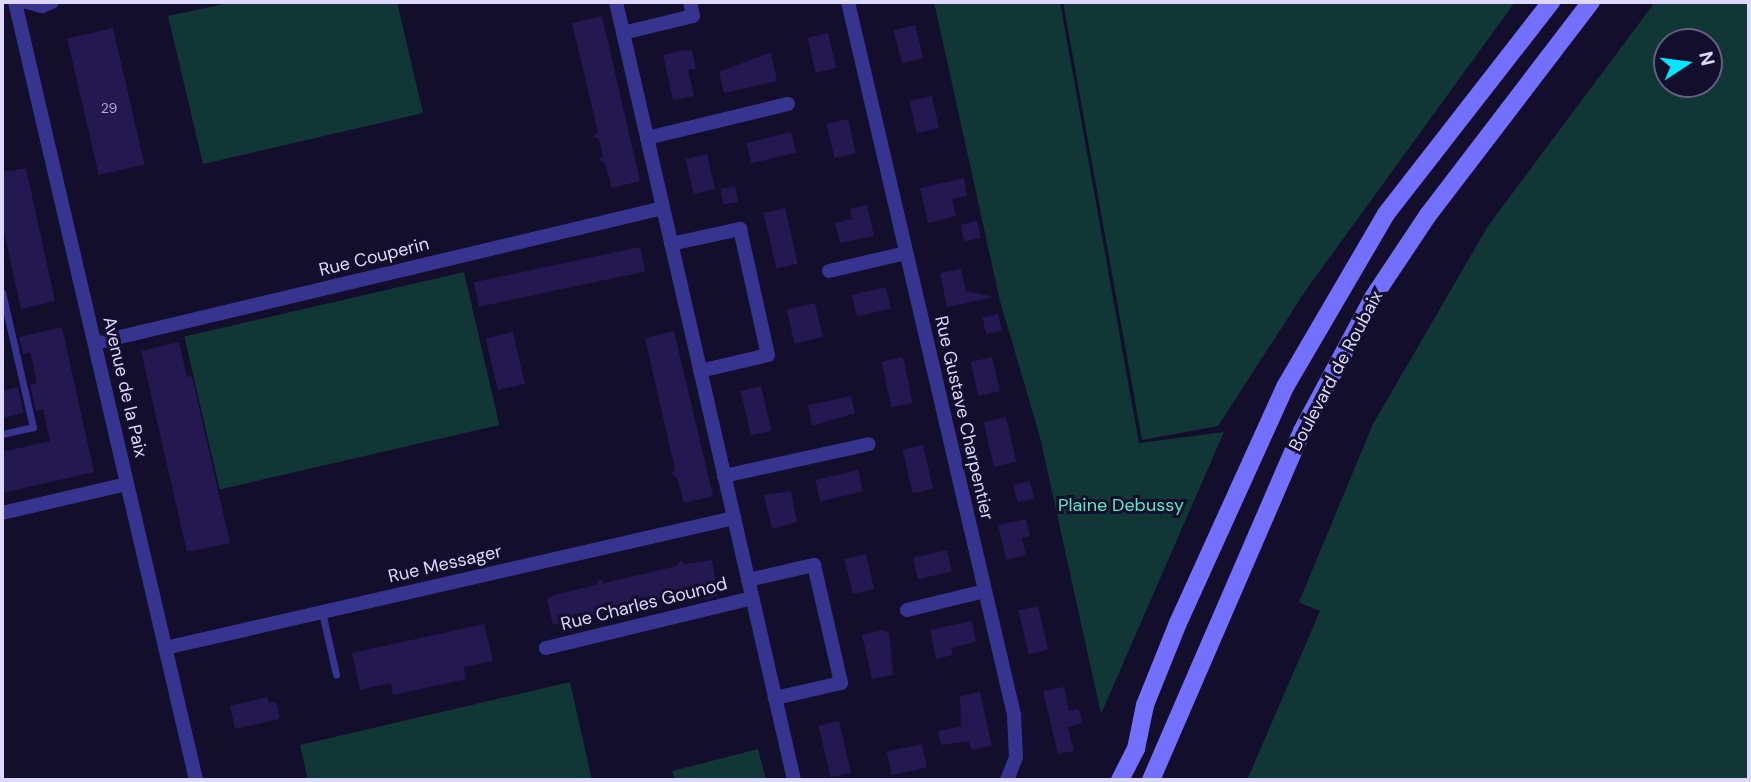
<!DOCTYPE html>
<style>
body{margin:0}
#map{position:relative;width:1751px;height:782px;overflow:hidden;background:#130e2c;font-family:"DM Sans",sans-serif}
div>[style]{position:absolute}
.green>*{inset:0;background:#103635;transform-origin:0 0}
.building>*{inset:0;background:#23184f;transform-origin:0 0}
.service>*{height:7px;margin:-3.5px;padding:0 3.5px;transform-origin:3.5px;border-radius:3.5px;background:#373490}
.minor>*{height:14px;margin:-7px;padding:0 7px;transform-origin:7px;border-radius:7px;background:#373490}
.secondary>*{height:18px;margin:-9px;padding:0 9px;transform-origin:9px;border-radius:9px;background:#736fff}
span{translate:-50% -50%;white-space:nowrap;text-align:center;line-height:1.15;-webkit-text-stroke:6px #130e2c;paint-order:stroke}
.number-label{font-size:14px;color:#aea8d3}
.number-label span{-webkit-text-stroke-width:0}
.street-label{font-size:18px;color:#ddd8ff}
.park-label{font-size:18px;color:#56edc8}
.frame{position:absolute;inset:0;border:4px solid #ddd8ff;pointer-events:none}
.north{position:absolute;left:1653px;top:28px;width:70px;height:70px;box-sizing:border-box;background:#130e2c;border:2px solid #645f80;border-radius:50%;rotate:77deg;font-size:19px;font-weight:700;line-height:28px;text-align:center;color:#ddd8ff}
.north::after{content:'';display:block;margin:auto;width:24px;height:32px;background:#04e6ff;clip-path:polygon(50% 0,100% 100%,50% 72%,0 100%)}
</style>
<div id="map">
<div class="green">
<i style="clip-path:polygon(233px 2px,397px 2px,423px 113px,203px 164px,168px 16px)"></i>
<i style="clip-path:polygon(934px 2px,1060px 2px,1139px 443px,1224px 432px,1101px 714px,1040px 437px,1000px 301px)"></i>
<i style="clip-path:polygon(1063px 2px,1515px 2px,1306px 290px,1218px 426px,1142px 440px)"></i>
<i style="clip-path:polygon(evenodd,1655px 2px,1749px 2px,1749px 780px,1247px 780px,1320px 611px,1299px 602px,1373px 424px,1488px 226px,1655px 2px,1709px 42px,1709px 84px,1667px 84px,1667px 42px,1709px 42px)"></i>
<i style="left:464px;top:272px;width:157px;height:287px;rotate:77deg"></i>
<i style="clip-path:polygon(570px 682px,592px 780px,308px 780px,300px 745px)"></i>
<i style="clip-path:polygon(758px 749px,766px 780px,675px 780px,672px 771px)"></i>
</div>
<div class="building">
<i style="clip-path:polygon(602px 16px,640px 181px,612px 188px,605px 163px,599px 160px,603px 155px,599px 139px,593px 136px,598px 132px,572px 23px)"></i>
<i style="left:915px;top:25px;width:34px;height:22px;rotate:76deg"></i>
<i style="left:113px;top:28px;width:140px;height:47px;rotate:77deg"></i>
<i style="left:828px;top:33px;width:36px;height:21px;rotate:77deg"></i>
<i style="clip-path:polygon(683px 50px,692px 51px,696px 69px,688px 70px,694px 96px,673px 100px,663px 55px)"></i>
<i style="clip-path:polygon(771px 52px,777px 81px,724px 93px,719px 72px)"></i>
<i style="left:932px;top:96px;width:33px;height:23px;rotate:78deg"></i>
<i style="left:848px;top:119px;width:35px;height:22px;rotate:77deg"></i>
<i style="left:791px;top:132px;width:21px;height:46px;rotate:76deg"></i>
<i style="left:707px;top:154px;width:36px;height:22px;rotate:77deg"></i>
<i style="clip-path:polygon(26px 168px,55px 301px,21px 309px,2px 223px,2px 172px)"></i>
<i style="clip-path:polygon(964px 178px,967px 196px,952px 199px,956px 216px,928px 223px,920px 188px)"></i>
<i style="left:735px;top:186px;width:16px;height:15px;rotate:79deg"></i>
<i style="clip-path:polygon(867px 205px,874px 236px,840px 243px,835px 223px,852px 219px,850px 209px)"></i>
<i style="left:785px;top:208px;width:57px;height:22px;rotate:77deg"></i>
<i style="left:977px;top:221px;width:17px;height:17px;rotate:77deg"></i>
<i style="left:640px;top:247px;width:25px;height:170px;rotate:78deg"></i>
<i style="clip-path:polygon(961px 269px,966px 291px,994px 297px,947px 307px,940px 273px)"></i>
<i style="left:886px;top:287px;width:22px;height:35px;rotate:77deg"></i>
<i style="left:815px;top:303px;width:35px;height:29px;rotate:77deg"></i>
<i style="left:998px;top:314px;width:17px;height:16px;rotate:77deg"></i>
<i style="clip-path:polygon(62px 327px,94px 472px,2px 493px,2px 452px,50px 441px,43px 409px,36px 411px,30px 385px,37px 383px,30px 352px,23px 354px,19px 337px)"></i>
<i style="clip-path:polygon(674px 331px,713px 496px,684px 503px,677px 478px,671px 474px,675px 470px,645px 338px)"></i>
<i style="left:513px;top:332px;width:53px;height:28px;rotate:77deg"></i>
<i style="clip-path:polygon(179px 342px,187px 377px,192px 376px,230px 543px,187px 552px,141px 351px)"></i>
<i style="left:903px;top:357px;width:47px;height:22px;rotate:78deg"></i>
<i style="left:992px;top:357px;width:35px;height:22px;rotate:77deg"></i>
<i style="left:761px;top:386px;width:46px;height:21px;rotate:77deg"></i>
<i style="clip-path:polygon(18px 387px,24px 413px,2px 418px,2px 391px)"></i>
<i style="clip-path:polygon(851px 396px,855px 413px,812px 426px,808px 405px)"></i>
<i style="left:1006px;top:417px;width:46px;height:23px;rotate:77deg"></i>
<i style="left:923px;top:445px;width:45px;height:21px;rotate:77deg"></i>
<i style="left:858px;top:470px;width:22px;height:44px;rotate:77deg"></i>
<i style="left:1030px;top:481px;width:18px;height:17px;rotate:77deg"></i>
<i style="clip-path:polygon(791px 491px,797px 522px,772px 529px,764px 495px)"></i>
<i style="clip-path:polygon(1026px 519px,1030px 536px,1022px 538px,1026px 555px,1006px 560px,998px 525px)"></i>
<i style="left:947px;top:550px;width:22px;height:35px;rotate:77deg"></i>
<i style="left:866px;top:554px;width:36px;height:22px;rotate:77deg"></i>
<i style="clip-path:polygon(680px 560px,685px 564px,712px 560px,718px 596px,705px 599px,703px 590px,553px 625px,547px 599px,554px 595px,596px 585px,600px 579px,604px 583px,677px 566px)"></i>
<i style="left:1038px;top:606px;width:45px;height:20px;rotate:77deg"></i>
<i style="clip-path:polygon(972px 621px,976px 642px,951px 648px,953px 655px,936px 659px,930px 630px)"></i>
<i style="clip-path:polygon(484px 624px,493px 661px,464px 667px,466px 679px,393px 695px,391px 683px,360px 690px,352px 653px)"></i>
<i style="clip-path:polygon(883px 630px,889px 633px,893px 675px,872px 679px,862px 635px)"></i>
<i style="clip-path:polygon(1064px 687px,1069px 711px,1079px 709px,1082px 723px,1068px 727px,1074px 751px,1058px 754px,1043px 691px)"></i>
<i style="clip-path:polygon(980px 692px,992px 746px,971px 750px,969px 741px,941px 745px,938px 731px,961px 726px,960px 696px)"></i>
<i style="clip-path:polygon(267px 697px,269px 703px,276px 702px,280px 719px,235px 729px,230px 706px)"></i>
<i style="left:839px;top:721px;width:53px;height:21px;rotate:77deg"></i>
<i style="left:922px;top:744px;width:24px;height:36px;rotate:78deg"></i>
</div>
<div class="service">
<i style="left:2px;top:292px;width:139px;rotate:77.1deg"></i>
<i style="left:33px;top:427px;width:32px;rotate:167deg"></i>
<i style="left:322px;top:612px;width:64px;rotate:77.3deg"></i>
</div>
<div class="minor">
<i style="left:15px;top:2px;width:799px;rotate:76.9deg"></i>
<i style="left:27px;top:2px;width:16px;rotate:15deg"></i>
<i style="left:42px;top:6px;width:11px;rotate:-22deg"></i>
<i style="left:616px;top:2px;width:798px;rotate:77.11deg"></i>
<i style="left:848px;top:2px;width:732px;rotate:76.89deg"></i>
<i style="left:1014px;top:715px;width:42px;rotate:87.3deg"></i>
<i style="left:1016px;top:757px;width:25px;rotate:111deg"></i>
<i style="left:623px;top:33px;width:72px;rotate:-13.7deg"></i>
<i style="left:693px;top:16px;width:14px;rotate:-102deg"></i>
<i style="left:647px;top:138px;width:145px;rotate:-13.6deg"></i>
<i style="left:671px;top:244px;width:71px;rotate:-12.3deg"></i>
<i style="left:740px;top:229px;width:129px;rotate:77.5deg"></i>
<i style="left:768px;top:355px;width:70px;rotate:166.8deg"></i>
<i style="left:829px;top:271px;width:79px;rotate:-13.2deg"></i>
<i style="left:95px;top:343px;width:584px;rotate:-13.37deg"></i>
<i style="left:724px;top:476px;width:148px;rotate:-12.4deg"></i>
<i style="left:2px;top:513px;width:128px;rotate:-13.1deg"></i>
<i style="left:748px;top:580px;width:68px;rotate:-12.8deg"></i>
<i style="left:814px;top:565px;width:121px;rotate:77.1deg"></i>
<i style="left:841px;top:683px;width:68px;rotate:167.2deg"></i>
<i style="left:907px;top:610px;width:80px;rotate:-13.7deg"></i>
<i style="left:165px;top:648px;width:584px;rotate:-12.87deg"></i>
<i style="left:546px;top:648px;width:212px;rotate:-13.6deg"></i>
</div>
<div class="secondary">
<i style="left:1120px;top:780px;width:35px;rotate:-63deg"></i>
<i style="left:1136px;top:749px;width:45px;rotate:-78.4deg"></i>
<i style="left:1145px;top:705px;width:88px;rotate:-68.1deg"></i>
<i style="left:1178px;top:623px;width:259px;rotate:-65.6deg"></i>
<i style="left:1285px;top:387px;width:200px;rotate:-59.7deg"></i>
<i style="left:1386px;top:214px;width:269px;rotate:-52.1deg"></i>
<i style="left:1151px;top:780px;width:380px;rotate:-66.6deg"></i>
<i style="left:1302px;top:431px;width:153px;rotate:-61.9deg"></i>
<i style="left:1374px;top:296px;width:97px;rotate:-56.3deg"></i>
<i style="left:1428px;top:215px;width:268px;rotate:-52.6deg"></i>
</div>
<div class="number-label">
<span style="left:109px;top:108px">29</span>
</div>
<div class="street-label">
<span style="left:374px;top:257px;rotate:-14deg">Rue Couperin</span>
<span style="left:1336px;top:371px;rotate:-62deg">Boulevard de Roubaix</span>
<span style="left:125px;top:387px;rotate:77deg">Avenue de la Paix</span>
<span style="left:964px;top:418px;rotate:77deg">Rue Gustave Charpentier</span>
<span style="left:445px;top:564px;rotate:-13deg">Rue Messager</span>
<span style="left:644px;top:604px;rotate:-14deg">Rue Charles Gounod</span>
</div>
<div class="park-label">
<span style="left:1121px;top:505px">Plaine Debussy</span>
</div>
<div class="frame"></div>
<div class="north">N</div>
</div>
